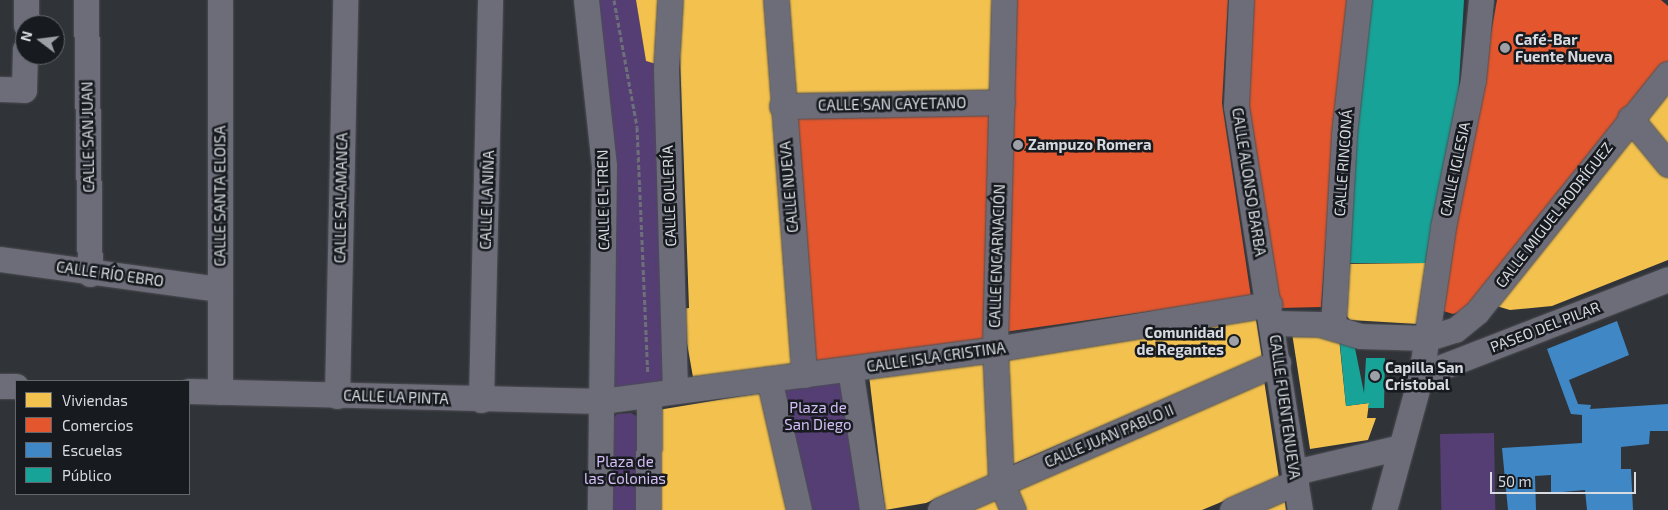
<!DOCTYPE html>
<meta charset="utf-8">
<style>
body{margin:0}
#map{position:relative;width:1668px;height:510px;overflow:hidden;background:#303338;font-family:"Exo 2",sans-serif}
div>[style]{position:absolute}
.green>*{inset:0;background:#553e74;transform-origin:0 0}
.homes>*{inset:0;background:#f2c14e;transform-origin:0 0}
.shops>*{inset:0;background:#e4572e}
.schools>*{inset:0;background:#3f88c5}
.public>*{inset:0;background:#17a398}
.path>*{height:3px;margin-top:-1.5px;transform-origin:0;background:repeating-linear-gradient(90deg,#6d6f79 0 5px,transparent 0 7.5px)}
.roads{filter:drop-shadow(0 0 1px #4c4e52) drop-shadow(0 0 1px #4c4e52)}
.minor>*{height:25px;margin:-12.5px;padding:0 12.5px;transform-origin:12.5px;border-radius:12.5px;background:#6c6d79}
.dots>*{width:14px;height:14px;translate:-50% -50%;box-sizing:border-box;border:2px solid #171a1e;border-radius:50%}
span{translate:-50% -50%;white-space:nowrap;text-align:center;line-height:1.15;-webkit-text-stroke:5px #171a1e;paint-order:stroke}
.poi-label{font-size:15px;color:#d7dbe1;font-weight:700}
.left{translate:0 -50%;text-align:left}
.right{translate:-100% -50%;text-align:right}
.street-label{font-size:15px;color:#d7dbe1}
.park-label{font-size:15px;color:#d4bef7}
.legend{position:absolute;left:15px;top:380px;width:175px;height:115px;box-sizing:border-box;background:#171a1e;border:1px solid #64676c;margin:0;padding:6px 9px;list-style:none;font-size:15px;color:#d7dbe1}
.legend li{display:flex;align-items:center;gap:10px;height:25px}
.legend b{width:25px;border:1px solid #64676c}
.north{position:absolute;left:15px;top:15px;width:50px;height:50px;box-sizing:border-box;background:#171a1e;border:1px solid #64676c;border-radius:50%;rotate:285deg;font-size:14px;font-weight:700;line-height:20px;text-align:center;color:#d7dbe1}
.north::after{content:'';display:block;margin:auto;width:18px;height:22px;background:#9da0a6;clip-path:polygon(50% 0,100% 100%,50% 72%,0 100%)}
.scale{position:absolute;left:1490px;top:472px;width:146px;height:22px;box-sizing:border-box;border:2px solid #d7dbe1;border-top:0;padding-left:6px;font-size:15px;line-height:18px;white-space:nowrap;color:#d7dbe1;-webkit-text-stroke:4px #171a1e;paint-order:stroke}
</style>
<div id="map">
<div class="green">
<i style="clip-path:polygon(593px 0,636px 0,646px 61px,656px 64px,668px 384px,615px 388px,614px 148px)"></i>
<i style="clip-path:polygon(842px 380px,864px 510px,812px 510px,780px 391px)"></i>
<i style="clip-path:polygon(631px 413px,638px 417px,642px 510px,608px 510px,611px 421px,617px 414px)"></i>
<i style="left:1494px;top:433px;width:77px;height:54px;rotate:89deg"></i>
</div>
<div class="homes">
<i style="clip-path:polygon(636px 0,660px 0,656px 64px,646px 61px)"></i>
<i style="clip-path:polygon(678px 0,766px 0,794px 369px,694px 383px,681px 309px,689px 308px)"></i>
<i style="left:784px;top:0;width:212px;height:98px"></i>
<i style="clip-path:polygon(1668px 85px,1668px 157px,1663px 151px,1668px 144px,1653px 140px,1638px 122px)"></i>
<i style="clip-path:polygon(1632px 131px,1668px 170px,1668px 260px,1552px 306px,1510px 310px,1493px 305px)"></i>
<i style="clip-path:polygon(1429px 263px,1417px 324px,1350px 320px,1345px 314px,1345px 264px)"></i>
<i style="clip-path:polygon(1255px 313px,1262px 358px,1009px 466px,1005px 356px)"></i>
<i style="clip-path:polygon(1292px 333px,1339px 338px,1346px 406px,1369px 403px,1367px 418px,1376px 418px,1368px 440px,1310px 449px)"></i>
<i style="clip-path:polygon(988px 361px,992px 475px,926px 503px,885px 510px,869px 375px)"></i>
<i style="clip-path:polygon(1264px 380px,1279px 478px,1202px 510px,1020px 510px,1013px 492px)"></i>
<i style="clip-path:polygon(760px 393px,788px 510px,659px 510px,658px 410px)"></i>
<i style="clip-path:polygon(995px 496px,1000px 510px,963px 510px)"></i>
<i style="clip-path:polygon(1284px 496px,1286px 510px,1254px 510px)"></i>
</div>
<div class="shops">
<i style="clip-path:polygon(1015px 0,1228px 0,1222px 103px,1251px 297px,1004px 332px)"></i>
<i style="clip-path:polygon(1252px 0,1350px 0,1334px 132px,1321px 307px,1280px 308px,1248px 127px,1246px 82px)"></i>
<i style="clip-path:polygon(1497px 0,1661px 0,1668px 6px,1668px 67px,1472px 308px,1453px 314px,1440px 310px)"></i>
<i style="clip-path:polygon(993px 110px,985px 341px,809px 367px,792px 113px)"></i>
</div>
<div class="schools">
<i style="clip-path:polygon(1617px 321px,1629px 355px,1569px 380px,1578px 404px,1591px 405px,1590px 409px,1668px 404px,1668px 431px,1650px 431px,1649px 444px,1621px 447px,1621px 469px,1631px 469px,1633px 510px,1587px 510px,1585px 490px,1551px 493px,1551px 475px,1535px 476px,1536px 510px,1508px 510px,1502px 448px,1582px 443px,1582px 415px,1571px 414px,1547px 349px)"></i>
</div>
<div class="public">
<i style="clip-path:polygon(1365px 0,1464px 0,1457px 116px,1429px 263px,1344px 263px)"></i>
<i style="clip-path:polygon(1354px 343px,1364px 393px,1366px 358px,1385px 358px,1384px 408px,1368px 408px,1369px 403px,1346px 406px,1340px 344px)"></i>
</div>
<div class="path">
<i style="left:614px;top:0;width:129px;rotate:79.7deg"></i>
<i style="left:637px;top:127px;width:247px;rotate:87.5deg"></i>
</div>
<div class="roads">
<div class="minor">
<i style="left:86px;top:0;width:274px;rotate:89.2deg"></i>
<i style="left:220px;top:0;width:392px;rotate:90deg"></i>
<i style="left:586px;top:0;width:166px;rotate:83.8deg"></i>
<i style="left:604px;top:165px;width:345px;rotate:90.7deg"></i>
<i style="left:670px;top:0;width:69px;rotate:93.3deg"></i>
<i style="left:666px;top:69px;width:322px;rotate:88.4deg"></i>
<i style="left:776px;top:0;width:376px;rotate:85.7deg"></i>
<i style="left:1004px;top:0;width:349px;rotate:91.5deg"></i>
<i style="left:995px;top:349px;width:133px;rotate:87.4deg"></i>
<i style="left:1001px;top:482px;width:30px;rotate:67deg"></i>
<i style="left:1241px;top:0;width:106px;rotate:92.7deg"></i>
<i style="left:1236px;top:106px;width:409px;rotate:81deg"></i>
<i style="left:26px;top:25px;width:25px;rotate:-90deg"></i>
<i style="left:0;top:89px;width:24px;rotate:2deg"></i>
<i style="left:24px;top:90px;width:41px;rotate:-88.6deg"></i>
<i style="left:782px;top:106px;width:220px;rotate:-1deg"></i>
<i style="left:1630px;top:118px;width:60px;rotate:50.4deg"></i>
<i style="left:0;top:259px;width:222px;rotate:7.8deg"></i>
<i style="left:1272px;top:323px;width:48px;rotate:1.2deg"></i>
<i style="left:1320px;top:324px;width:42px;rotate:16.7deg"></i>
<i style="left:1360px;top:336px;width:68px;rotate:1.7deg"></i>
<i style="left:1428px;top:338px;width:28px;rotate:-17deg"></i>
<i style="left:1455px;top:330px;width:28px;rotate:-39deg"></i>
<i style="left:1477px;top:312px;width:305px;rotate:-51.3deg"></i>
<i style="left:1333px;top:327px;width:193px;rotate:-86.7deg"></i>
<i style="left:1344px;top:134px;width:135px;rotate:-83.6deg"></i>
<i style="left:850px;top:369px;width:143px;rotate:81.1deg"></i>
<i style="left:1421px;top:375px;width:265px;rotate:-21.2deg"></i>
<i style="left:769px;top:379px;width:134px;rotate:77.1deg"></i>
<i style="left:0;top:386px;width:16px"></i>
<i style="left:189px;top:391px;width:413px;rotate:1.4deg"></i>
<i style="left:602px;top:401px;width:396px;rotate:-7.5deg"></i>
<i style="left:995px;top:349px;width:278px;rotate:-9.3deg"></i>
<i style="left:337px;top:396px;width:396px;rotate:-88.8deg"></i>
<i style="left:481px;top:400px;width:400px;rotate:-88.7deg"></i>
<i style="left:1295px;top:472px;width:109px;rotate:-13.3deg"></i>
<i style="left:648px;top:510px;width:115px;rotate:-89.5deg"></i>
<i style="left:940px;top:510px;width:369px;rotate:-23.6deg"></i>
<i style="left:1232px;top:510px;width:70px;rotate:-23.6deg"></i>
<i style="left:1384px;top:510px;width:140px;rotate:-74.7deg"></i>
<i style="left:1421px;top:375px;width:150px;rotate:-81.5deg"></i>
<i style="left:1443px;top:227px;width:150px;rotate:-78.5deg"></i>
<i style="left:1473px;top:80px;width:80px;rotate:-84.3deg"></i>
</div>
</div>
<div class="dots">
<i style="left:1505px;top:48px;background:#9da0a6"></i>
<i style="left:1018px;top:145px;background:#9da0a6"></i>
<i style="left:1234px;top:341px;background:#9da0a6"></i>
<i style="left:1375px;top:376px;background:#9da0a6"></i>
</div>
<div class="poi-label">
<span class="left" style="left:1515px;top:48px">Café-Bar<br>Fuente Nueva</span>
<span class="left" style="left:1028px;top:145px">Zampuzo Romera</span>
<span class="right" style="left:1224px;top:341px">Comunidad<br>de Regantes</span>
<span class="left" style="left:1385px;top:376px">Capilla San<br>Cristobal</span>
</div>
<div class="street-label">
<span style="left:892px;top:104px;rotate:-1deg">CALLE SAN CAYETANO</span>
<span style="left:88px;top:137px;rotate:-91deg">CALLE SAN JUAN</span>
<span style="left:1343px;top:163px;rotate:-86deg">CALLE RINCONÁ</span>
<span style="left:1455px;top:169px;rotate:-78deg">CALLE IGLESIA</span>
<span style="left:1249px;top:182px;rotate:81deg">CALLE ALONSO BARBA</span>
<span style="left:789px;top:187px;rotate:-95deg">CALLE NUEVA</span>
<span style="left:220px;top:196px;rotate:-90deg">CALLE SANTA ELOISA</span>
<span style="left:669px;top:196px;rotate:-92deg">CALLE OLLERÍA</span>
<span style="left:341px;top:198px;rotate:-89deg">CALLE SALAMANCA</span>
<span style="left:487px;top:200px;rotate:-88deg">CALLE LA NIÑA</span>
<span style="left:603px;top:200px;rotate:-91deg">CALLE EL TREN</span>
<span style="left:1554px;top:215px;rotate:-52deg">CALLE MIGUEL RODRÍGUEZ</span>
<span style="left:997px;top:256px;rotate:-88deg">CALLE ENCARNACIÓN</span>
<span style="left:110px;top:274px;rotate:8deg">CALLE RÍO EBRO</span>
<span style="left:1545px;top:327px;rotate:-21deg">PASEO DEL PILAR</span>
<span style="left:936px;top:357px;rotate:-8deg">CALLE ISLA CRISTINA</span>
<span style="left:396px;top:397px;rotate:2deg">CALLE LA PINTA</span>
<span style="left:1285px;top:407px;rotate:82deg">CALLE FUENTENUEVA</span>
<span style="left:1109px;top:436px;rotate:-23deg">CALLE JUAN PABLO II</span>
</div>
<div class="park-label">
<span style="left:818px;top:416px">Plaza de<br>San Diego</span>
<span style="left:625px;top:470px">Plaza de<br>las Colonias</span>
</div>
<ul class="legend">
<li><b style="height:14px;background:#f2c14e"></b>Viviendas</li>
<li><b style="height:14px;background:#e4572e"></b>Comercios</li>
<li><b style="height:14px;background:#3f88c5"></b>Escuelas</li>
<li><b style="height:14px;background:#17a398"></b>Público</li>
</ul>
<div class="north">N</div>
<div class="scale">50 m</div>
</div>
